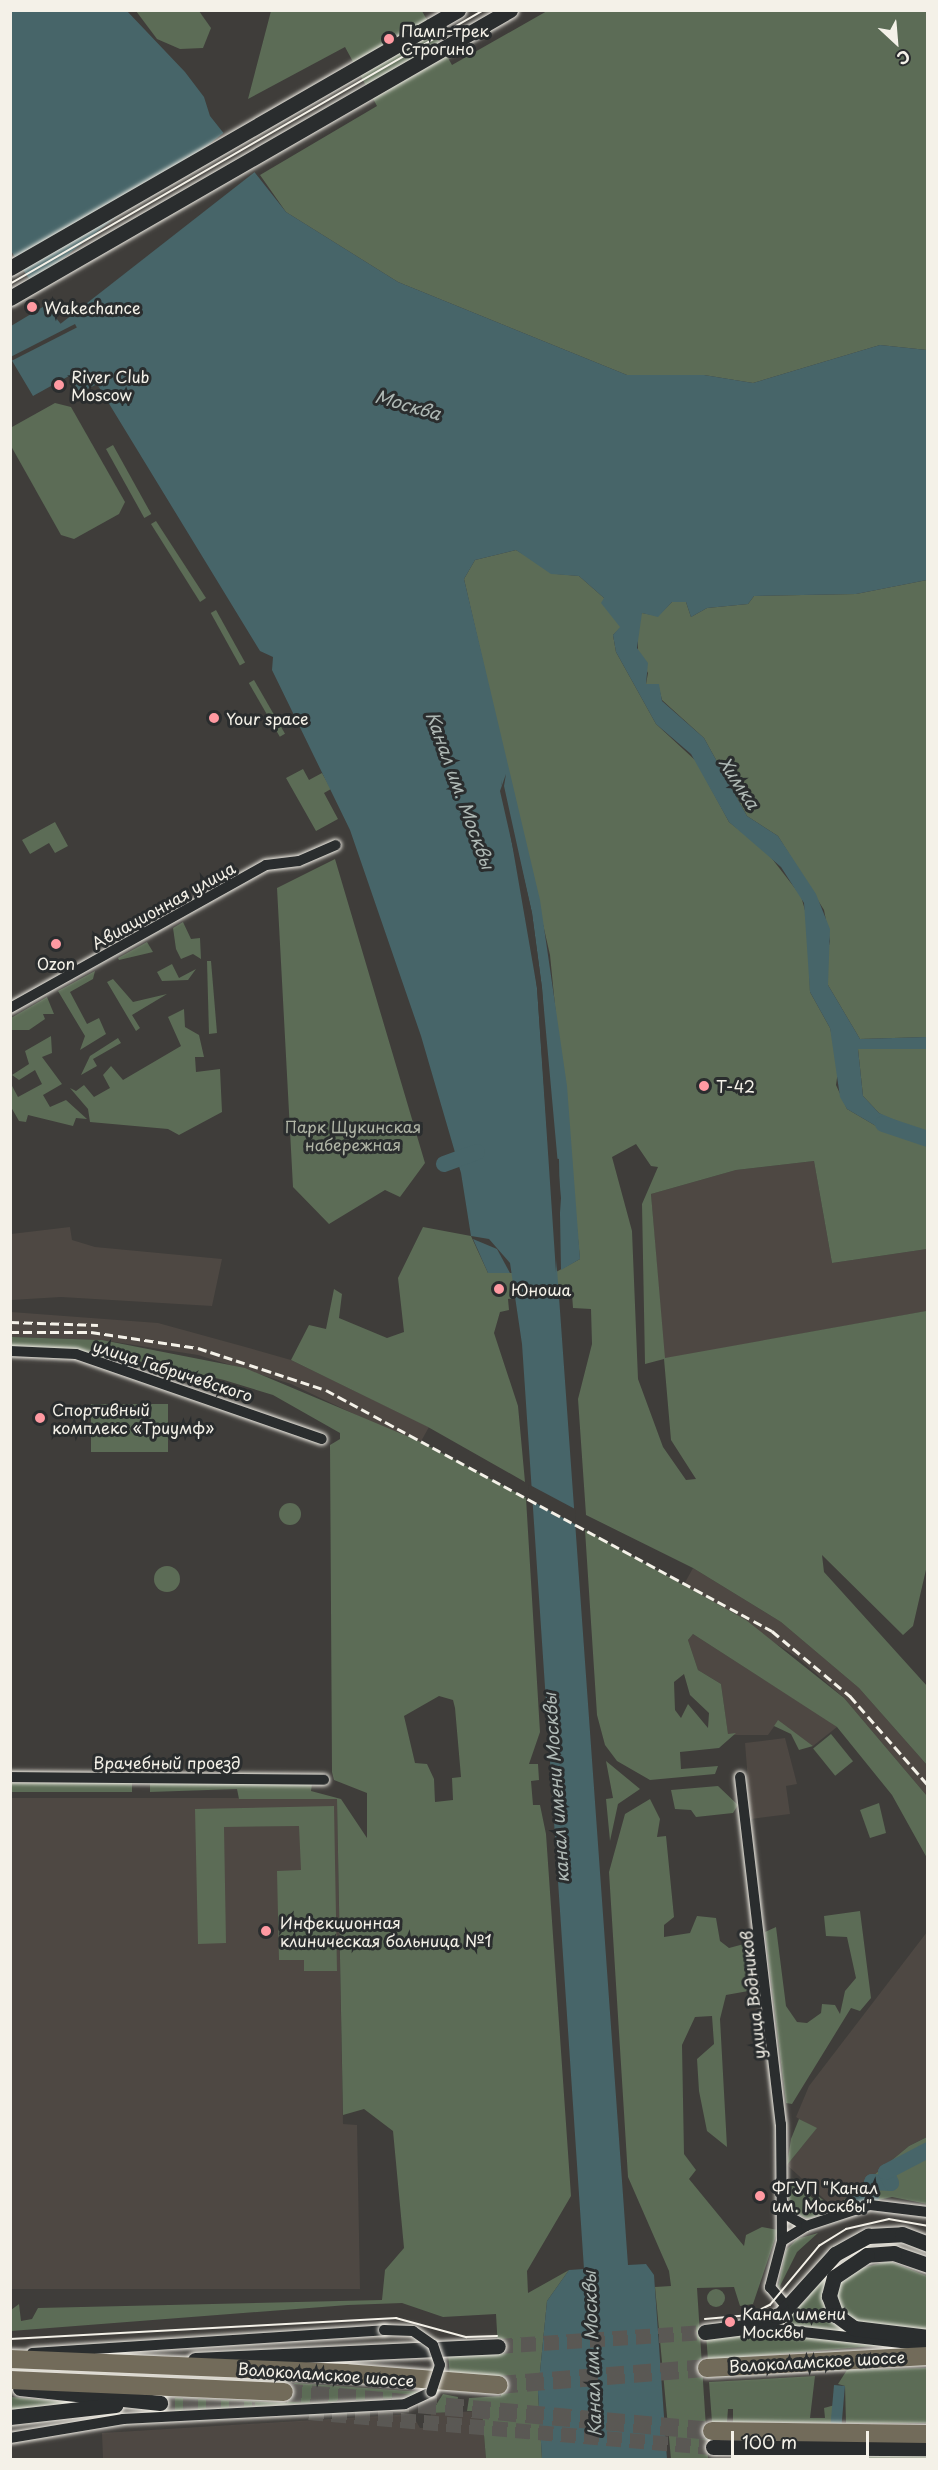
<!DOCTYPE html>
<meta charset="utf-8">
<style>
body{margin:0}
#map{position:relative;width:938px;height:2470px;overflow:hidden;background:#3f3d3a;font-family:"Playpen Sans",sans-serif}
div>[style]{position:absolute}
.built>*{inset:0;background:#4e4843}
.green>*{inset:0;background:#5c6c56;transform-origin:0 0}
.round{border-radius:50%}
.water>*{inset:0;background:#476569;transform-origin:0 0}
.pier>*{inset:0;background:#3f3d3a;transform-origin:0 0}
.river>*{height:16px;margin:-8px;padding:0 8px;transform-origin:8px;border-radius:8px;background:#476569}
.secondary-tunnel>*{height:15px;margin-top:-7.5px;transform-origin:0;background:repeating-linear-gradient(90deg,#5a5854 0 15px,transparent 0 23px)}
.primary-tunnel>*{height:18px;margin-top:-9px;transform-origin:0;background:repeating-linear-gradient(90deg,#5a5854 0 18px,transparent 0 27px)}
.roads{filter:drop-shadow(0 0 2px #f4f1e8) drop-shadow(0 0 2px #f4f1e8)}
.street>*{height:10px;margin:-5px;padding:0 5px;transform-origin:5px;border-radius:5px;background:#2a2d2e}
.secondary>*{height:15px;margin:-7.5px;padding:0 7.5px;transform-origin:7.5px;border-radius:7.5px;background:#2a2d2e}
.primary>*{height:18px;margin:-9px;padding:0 9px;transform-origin:9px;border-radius:9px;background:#726b5a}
.tram>*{height:1.5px;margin:-0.75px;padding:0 0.75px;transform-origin:0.75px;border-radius:0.75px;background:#f4f1e8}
.rail>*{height:3px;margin-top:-1.5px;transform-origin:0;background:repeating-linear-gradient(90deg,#f4f1e8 0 9px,transparent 0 13.5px)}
.bridges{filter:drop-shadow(0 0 2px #f4f1e8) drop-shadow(0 0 2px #f4f1e8)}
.street-bridge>*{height:10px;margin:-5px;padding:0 5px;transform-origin:5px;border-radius:5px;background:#2a2d2e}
.dots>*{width:16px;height:16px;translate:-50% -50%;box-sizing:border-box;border:3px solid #2a2d2e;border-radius:50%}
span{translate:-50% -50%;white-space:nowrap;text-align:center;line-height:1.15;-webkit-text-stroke:6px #2a2d2e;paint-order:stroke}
.poi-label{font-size:16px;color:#f4f1e8}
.left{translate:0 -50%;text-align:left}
.street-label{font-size:16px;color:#f4f1e8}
.park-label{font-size:16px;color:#b0b5a6}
.water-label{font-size:18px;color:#afb9b5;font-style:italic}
.frame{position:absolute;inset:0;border:12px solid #f4f1e8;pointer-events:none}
.north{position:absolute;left:866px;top:12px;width:60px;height:60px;-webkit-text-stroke:4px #2a2d2e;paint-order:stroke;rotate:154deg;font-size:16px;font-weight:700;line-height:24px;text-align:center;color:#f4f1e8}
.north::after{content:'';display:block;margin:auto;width:21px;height:27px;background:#f4f1e8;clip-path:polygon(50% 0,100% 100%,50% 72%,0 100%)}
.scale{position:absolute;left:731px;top:2431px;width:138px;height:27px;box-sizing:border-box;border:3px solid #f4f1e8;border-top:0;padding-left:8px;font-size:18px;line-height:21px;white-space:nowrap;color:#f4f1e8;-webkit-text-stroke:4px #2a2d2e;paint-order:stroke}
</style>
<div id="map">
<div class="built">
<i style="clip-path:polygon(814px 1161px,832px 1263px,927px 1249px,927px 1311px,664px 1359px,651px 1194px,736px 1170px)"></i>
<i style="clip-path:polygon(70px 1227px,72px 1240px,95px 1247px,222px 1259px,212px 1306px,61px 1297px,11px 1300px,11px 1234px)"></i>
<i style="clip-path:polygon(11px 1312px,158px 1323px,249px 1348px,291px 1360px,429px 1427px,419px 1445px,291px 1384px,198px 1355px,102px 1340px,11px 1337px)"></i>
<i style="clip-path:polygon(693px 1568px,781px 1622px,859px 1688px,927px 1765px,927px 1796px,844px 1698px,797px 1657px,683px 1586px)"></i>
<i style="clip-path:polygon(693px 1634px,829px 1721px,837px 1727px,813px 1746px,778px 1721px,768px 1735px,728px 1735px,721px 1684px,698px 1670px,688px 1640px)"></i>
<i style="clip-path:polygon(785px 1738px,797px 1784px,786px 1786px,790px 1814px,751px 1819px,745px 1743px)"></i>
<i style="clip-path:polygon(10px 1798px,337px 1798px,343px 2124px,357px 2125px,360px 2289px,11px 2289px)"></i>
<i style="clip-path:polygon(927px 1932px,927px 2137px,909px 2146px,834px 2208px,787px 2165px,816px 2129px,796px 2117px,809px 2086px)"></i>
<i style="clip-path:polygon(482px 2411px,486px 2459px,103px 2459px,102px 2433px,412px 2414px,420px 2428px,430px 2428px,431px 2413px)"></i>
</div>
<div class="green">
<i style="clip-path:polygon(136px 11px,199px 11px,211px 28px,203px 48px,180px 49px,157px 39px)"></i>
<i style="clip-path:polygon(271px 11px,422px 11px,452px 65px,547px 11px,927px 11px,927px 350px,880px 345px,753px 383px,704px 375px,627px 375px,398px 282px,286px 212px,260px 175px,377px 106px,345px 47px,248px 99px)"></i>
<i style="clip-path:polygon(55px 403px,71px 407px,125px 502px,119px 514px,74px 539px,61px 535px,11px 446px,12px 427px)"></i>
<i style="left:113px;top:445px;width:79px;height:8px;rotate:61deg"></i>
<i style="clip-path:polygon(156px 521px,206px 598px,200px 602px,151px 524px)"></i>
<i style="clip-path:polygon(evenodd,516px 550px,557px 574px,579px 576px,604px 598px,621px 627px,613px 635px,616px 652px,656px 724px,696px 761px,729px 822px,766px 851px,801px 896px,808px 921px,810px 992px,830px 1028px,839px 1064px,836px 1085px,847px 1109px,876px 1126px,904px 1127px,879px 1113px,863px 1096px,858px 1049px,927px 1049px,927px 1249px,832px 1263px,814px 1161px,736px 1170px,651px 1194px,665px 1358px,926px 1311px,927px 1260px,928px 1561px,913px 1626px,903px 1635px,822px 1555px,824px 1572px,927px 1686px,927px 1765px,859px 1688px,781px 1622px,693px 1568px,586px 1515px,578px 1399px,592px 1344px,591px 1309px,573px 1308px,572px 1294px,557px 1295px,556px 1272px,580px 1259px,550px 955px,464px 579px,475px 560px,516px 550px,636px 1144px,651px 1166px,658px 1167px,642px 1204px,645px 1364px,664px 1359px,671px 1440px,696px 1479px,686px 1480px,663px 1447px,638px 1379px,632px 1231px,612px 1157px,636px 1144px)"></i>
<i style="clip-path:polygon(927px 580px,927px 1037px,860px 1039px,828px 985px,824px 968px,830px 941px,824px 910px,778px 836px,747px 816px,704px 738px,662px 700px,658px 684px,646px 684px,648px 673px,638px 656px,638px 619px,642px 613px,658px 616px,672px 602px,686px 602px,691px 617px,707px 608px,748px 604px,754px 596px,856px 594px)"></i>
<i style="left:216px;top:610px;width:60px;height:6px;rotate:61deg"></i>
<i style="left:254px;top:680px;width:62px;height:6px;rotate:60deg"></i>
<i style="clip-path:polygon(303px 769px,309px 780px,322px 773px,331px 789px,324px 793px,338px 819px,316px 831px,286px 778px)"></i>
<i style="clip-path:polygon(55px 822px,68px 846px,55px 853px,49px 843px,30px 854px,22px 840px)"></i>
<i style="clip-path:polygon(335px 859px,425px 1163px,400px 1197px,385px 1190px,329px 1224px,293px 1187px,277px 888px)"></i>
<i style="clip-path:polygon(183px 922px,191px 939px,200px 938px,201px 959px,193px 954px,181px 959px,176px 949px,173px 928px)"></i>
<i style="clip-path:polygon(147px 942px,153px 952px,119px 960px,118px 958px)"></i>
<i style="clip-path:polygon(207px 961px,211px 961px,217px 1033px,209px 1034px)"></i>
<i style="clip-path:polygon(172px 964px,179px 978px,196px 969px,188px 980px,162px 981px,157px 972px)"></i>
<i style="clip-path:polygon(95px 971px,93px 979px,70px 992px,87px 1024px,99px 1018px,106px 1034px,80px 1050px,85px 1036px,58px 991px)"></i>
<i style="clip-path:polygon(113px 979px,133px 1002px,167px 994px,132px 1015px,140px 1028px,136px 1031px,107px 982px)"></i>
<i style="clip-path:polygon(47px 997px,54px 1014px,43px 1014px,45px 1019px,29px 1030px,11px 1030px,11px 1018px)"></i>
<i style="clip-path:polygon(184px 1009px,185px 1027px,199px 1035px,204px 1057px,195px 1057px,196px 1072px,220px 1069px,222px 1112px,179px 1135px,168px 1129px,90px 1122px,88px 1109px,70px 1088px,76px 1091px,84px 1085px,94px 1097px,110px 1088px,103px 1075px,111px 1066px,123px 1080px,181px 1046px,168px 1017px)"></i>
<i style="clip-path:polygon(51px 1036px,52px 1053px,42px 1057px,62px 1084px,43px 1095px,50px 1107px,66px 1100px,87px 1119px,76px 1118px,73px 1126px,28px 1115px,26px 1122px,19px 1121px,11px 1107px,11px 1084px,18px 1097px,42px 1084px,35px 1070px,19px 1080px,12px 1075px,29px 1064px,25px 1051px)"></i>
<i style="clip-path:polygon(118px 1038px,121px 1043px,93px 1059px,97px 1066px,81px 1075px,90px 1056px)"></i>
<i style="clip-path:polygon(423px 1227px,471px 1236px,488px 1273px,513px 1273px,517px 1298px,508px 1299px,509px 1310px,500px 1312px,494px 1333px,518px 1406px,525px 1482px,428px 1427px,291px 1360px,309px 1325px,326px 1329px,334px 1289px,342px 1294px,339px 1318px,387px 1338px,404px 1332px,398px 1278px)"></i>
<i style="clip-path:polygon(evenodd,12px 1337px,102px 1340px,245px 1368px,421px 1442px,526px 1498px,540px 1732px,529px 1764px,538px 1764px,539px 1780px,531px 1781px,533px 1805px,540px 1805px,546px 1834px,571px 2196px,527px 2271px,528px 2293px,569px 2270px,547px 2301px,538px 2392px,542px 2459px,486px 2459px,482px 2411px,467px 2411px,469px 2398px,501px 2396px,500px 2377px,450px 2377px,448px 2354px,498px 2349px,496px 2314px,443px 2317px,402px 2303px,348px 2305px,11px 2331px,11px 2310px,19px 2304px,21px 2321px,32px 2319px,38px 2308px,382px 2300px,385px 2270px,404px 2248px,393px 2131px,364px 2109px,343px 2115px,337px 1799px,239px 1799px,237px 1789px,150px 1792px,150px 1783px,312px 1784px,311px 1791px,341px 1799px,367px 1838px,367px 1793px,334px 1780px,332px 1772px,330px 1445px,340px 1439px,340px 1433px,273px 1395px,224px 1380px,152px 1363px,11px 1347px,12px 1337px,439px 1696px,453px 1700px,455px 1708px,461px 1777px,452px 1778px,453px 1800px,435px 1802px,434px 1779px,427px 1764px,415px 1763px,404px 1716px,439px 1696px)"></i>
<i style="left:91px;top:1404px;width:77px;height:48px"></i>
<i class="round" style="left:279px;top:1503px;width:22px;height:22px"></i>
<i style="clip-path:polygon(evenodd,585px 1530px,746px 1620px,844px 1698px,927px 1796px,927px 1858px,892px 1795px,837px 1727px,693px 1634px,688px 1640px,698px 1670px,721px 1684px,728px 1734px,736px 1733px,719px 1748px,680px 1752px,681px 1769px,718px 1766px,715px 1774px,650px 1780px,617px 1761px,605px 1745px,597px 1715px,585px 1530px,684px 1674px,690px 1695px,709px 1713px,708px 1728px,688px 1704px,681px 1718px,675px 1710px,674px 1682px,684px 1674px)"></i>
<i class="round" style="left:154px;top:1566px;width:26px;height:26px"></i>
<i style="clip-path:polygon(778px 1720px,813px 1746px,799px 1750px,791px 1734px,774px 1726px)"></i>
<i style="left:831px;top:1734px;width:35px;height:23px;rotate:51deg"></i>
<i style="clip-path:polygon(606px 1761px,640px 1789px,618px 1804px,610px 1841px,606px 1799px,613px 1798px)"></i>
<i style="left:132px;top:1783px;width:9px;height:122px;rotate:90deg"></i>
<i style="clip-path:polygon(718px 1786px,738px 1805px,733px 1813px,696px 1817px,691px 1810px,675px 1809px,671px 1790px)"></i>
<i style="clip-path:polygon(650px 1799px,660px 1819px,657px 1837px,666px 1836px,674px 1917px,664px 1925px,664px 1937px,690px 1933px,697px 1916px,716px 1918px,720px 1941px,729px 1948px,744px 1944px,757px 1981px,754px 1990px,726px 1995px,720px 2019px,727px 2147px,707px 2131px,699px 2091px,697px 2059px,714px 2044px,712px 2016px,695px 2017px,682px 2045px,684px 2154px,696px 2170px,689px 2179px,744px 2246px,746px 2235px,762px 2227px,778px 2230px,753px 2304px,740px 2306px,734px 2287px,697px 2288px,708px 2459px,671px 2459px,655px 2287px,671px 2286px,669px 2271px,628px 2177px,609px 1872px,625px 1814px)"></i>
<i style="clip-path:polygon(879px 1803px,886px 1833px,870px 1838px,860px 1810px)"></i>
<i style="clip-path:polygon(334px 1806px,337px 1971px,304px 1971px,304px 1960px,279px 1960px,277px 1871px,301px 1870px,299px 1826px,224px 1827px,226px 1943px,198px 1944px,195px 1809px)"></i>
<i style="clip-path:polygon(860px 1911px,871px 1998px,860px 2011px,851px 2008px,792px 2104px,786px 2103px,765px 1932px,776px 1927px,786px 2006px,797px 2022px,807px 2023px,821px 2013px,822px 2004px,835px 2005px,840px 2014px,845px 1991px,856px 1978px,847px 1937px,826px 1936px,824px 1916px)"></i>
<i style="clip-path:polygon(799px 2119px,817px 2128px,787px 2165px,791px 2139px)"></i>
<i style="clip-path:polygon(927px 2137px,927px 2204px,892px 2197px,832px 2210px,792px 2177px,834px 2208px,909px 2146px)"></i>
<i style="clip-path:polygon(791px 2180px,829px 2212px,808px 2219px,792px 2212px,787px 2191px)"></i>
<i style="clip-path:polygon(818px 2233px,797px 2252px,777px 2292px,786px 2250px,797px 2239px)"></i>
<i style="clip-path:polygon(889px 2261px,927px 2276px,927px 2331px,851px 2321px,836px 2303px,839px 2282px,858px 2269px)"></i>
<i style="clip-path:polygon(823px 2275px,851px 2333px,774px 2325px,805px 2301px)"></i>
<i class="round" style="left:707px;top:2289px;width:18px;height:18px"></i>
<i style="clip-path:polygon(751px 2332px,885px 2345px,708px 2360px,706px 2334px)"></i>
<i style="clip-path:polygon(927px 2368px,927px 2423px,846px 2423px,845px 2386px,838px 2384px,847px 2370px)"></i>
<i style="clip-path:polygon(815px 2376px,810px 2418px,825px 2418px,824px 2408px,835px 2405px,836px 2423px,733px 2422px,733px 2409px,728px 2409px,727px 2422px,712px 2422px,709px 2382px)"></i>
<i style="clip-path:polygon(295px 2383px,423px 2392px,413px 2397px,163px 2412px,163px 2397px,287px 2403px,288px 2387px)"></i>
<i style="clip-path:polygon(443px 2394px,458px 2397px,456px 2412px,431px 2413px)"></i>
<i style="clip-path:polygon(11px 2397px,69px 2402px,68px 2406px,11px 2411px)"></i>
<i style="clip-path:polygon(927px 2452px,927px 2459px,869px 2459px,860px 2455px)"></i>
</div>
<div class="water">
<i style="clip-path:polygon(11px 10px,127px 11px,185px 72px,204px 97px,210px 116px,286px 212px,398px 282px,627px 375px,704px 375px,753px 383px,880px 345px,927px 350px,927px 580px,856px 594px,754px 596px,748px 604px,707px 608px,691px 617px,686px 602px,672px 602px,658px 617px,642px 613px,637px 648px,648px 663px,646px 684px,659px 684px,662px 701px,704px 738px,747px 816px,778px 836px,816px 894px,830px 929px,828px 985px,860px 1039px,927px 1037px,927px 1049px,858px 1049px,863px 1096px,879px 1113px,898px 1121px,903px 1133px,876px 1126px,847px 1109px,840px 1097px,830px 1028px,810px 992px,804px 903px,781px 867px,729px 822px,691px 754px,656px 724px,616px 652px,613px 635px,620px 627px,601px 603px,604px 598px,579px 576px,551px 574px,516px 550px,475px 560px,464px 579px,540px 900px,567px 1086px,580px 1259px,561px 1270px,559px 1159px,553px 1158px,542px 988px,532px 913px,501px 780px,537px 988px,628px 2265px,646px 2264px,654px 2275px,667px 2459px,542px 2459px,538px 2392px,547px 2301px,569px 2270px,584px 2269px,522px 1344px,510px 1263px,489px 1239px,471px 1236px,461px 1173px,421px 1036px,350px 830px,272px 670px,273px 657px,260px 651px,97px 384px,80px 393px,69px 376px,33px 396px,11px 359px,11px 326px,46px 305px,11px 251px)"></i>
<i style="clip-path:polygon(473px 1239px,497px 1249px,510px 1273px,488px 1273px)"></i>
<i style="left:834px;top:2385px;width:11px;height:38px;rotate:5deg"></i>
</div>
<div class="pier">
<i style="left:226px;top:131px;width:50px;height:249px;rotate:52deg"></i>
<i style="left:75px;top:324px;width:4px;height:73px;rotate:63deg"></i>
<i style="clip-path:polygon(506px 774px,504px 786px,532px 913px,542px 988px,561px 1198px,556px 1272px,537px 988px,528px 914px,500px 791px)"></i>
<i style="clip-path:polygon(528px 1484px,575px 1509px,576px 1525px,530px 1500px)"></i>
</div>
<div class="river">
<i style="left:883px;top:1124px;width:47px;rotate:18.4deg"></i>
<i style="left:444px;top:1164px;width:35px;rotate:-20deg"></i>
<i style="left:856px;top:2197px;width:15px;rotate:-4deg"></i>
<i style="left:871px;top:2196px;width:14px;rotate:-86deg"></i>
<i style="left:872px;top:2182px;width:19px;rotate:3deg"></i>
<i style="left:891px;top:2183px;width:12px;rotate:-114deg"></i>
<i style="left:886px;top:2172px;width:47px;rotate:-27.6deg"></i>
</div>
<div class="secondary-tunnel">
<i style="left:498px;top:2346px;width:207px;rotate:-3.9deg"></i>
<i style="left:160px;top:2403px;width:95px;rotate:3.6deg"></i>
<i style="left:309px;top:2412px;width:406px;rotate:5deg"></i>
</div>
<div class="primary-tunnel">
<i style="left:499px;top:2385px;width:209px;rotate:-4.7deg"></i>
<i style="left:284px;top:2392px;width:430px;rotate:5.2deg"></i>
</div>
<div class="roads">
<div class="street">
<i style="left:10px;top:1008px;width:293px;rotate:-29.2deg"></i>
<i style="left:266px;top:865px;width:33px;rotate:-7deg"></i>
<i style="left:299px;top:861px;width:40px;rotate:-23.4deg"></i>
<i style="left:10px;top:1351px;width:66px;rotate:2.6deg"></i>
<i style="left:76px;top:1354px;width:260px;rotate:19.1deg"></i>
<i style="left:10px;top:1777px;width:314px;rotate:0.5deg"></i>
<i style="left:740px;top:1777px;width:349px;rotate:83.3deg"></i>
<i style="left:781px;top:2124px;width:117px;rotate:89.5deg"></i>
<i style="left:782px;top:2241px;width:48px;rotate:104.6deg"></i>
<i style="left:770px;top:2287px;width:30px;rotate:50deg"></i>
<i style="left:781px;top:2212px;width:29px;rotate:29deg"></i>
<i style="left:782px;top:2241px;width:28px;rotate:-32deg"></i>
<i style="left:806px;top:2226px;width:67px;rotate:-18.2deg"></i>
<i style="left:870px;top:2205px;width:58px;rotate:6.9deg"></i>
<i style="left:758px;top:2327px;width:171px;rotate:6.4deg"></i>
<i style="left:32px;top:2353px;width:353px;rotate:-3.7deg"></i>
<i style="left:10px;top:2438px;width:115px;rotate:-9.5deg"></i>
<i style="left:123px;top:2419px;width:282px;rotate:-3deg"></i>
<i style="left:405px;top:2404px;width:29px;rotate:-25deg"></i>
</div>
<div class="secondary">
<i style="left:10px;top:268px;width:517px;rotate:-29.94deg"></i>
<i style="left:10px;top:298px;width:577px;rotate:-29.94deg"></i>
<i style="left:928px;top:2265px;width:36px;rotate:-161deg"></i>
<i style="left:894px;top:2253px;width:27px;rotate:176deg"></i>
<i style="left:867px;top:2255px;width:40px;rotate:146deg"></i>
<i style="left:834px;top:2277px;width:20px;rotate:105deg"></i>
<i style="left:829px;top:2296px;width:20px;rotate:70deg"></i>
<i style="left:836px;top:2315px;width:22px;rotate:36deg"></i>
<i style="left:854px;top:2328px;width:75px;rotate:6.9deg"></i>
<i style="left:705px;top:2332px;width:48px;rotate:-7.1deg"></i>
<i style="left:753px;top:2326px;width:28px;rotate:-21deg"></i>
<i style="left:779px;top:2316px;width:84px;rotate:-47.9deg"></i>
<i style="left:835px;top:2254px;width:38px;rotate:-29deg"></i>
<i style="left:868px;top:2236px;width:34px;rotate:-3deg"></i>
<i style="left:902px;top:2234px;width:28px;rotate:21deg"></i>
<i style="left:195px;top:2360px;width:303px;rotate:-2.6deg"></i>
<i style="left:20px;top:2388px;width:141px;rotate:6.1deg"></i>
<i style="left:10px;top:2417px;width:106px;rotate:-6.5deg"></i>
<i style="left:713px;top:2447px;width:215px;rotate:0.3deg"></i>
</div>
<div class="primary">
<i style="left:10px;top:2359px;width:335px;rotate:2.4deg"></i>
<i style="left:345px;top:2373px;width:154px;rotate:4.5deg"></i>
<i style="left:707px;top:2368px;width:221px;rotate:-3.1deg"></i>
<i style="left:10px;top:2380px;width:274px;rotate:2.5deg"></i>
<i style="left:712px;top:2431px;width:216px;rotate:0.8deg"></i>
</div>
</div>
<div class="tram">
<i style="left:10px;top:284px;width:547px;rotate:-30.03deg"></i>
<i style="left:705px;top:2319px;width:45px;rotate:-5.1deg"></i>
<i style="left:750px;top:2315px;width:22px;rotate:-27deg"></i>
<i style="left:770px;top:2305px;width:77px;rotate:-50.3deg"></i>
<i style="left:819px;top:2246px;width:32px;rotate:-32deg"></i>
<i style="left:846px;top:2229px;width:44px;rotate:-13.1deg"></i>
<i style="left:889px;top:2219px;width:40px;rotate:10deg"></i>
<i style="left:10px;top:2339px;width:387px;rotate:-3.1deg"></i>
<i style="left:396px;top:2318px;width:73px;rotate:15.2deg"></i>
<i style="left:466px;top:2337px;width:31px;rotate:-2deg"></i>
</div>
<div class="rail">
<i style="left:10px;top:1322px;width:88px;rotate:2deg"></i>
<i style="left:10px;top:1332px;width:81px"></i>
<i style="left:91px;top:1332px;width:108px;rotate:8.5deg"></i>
<i style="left:198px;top:1348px;width:135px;rotate:18.2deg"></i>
<i style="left:326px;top:1390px;width:507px;rotate:28.38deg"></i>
<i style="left:772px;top:1631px;width:102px;rotate:39.8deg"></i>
<i style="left:850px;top:1696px;width:118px;rotate:48.8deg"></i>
</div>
<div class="bridges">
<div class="street-bridge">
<i style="left:384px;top:2330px;width:29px;rotate:2deg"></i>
<i style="left:413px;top:2331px;width:24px;rotate:35deg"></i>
<i style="left:433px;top:2345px;width:21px;rotate:71deg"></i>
<i style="left:440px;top:2365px;width:28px;rotate:108deg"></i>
</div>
</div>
<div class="dots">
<i style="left:389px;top:39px;background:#ff9aa2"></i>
<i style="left:32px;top:307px;background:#ff9aa2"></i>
<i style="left:59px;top:385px;background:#ff9aa2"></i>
<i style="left:214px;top:718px;background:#ff9aa2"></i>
<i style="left:56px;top:944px;background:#ff9aa2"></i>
<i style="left:704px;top:1086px;background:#ff9aa2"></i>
<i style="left:499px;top:1289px;background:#ff9aa2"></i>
<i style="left:40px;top:1418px;background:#ff9aa2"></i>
<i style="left:266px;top:1931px;background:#ff9aa2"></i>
<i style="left:760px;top:2196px;background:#ff9aa2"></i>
<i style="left:730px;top:2322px;background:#ff9aa2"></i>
</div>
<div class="poi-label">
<span class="left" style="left:401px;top:39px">Памп-трек<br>Строгино</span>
<span class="left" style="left:44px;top:307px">Wakechance</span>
<span class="left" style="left:71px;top:385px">River Club<br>Moscow</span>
<span class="left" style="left:226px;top:718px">Your space</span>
<span style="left:56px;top:963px">Ozon</span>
<span class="left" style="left:716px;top:1086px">Т-42</span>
<span class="left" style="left:511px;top:1289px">Юноша</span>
<span class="left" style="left:52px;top:1418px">Спортивный<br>комплекс «Триумф»</span>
<span class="left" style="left:280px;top:1931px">Инфекционная<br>клиническая больница №1</span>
<span class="left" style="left:772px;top:2196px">ФГУП "Канал<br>им. Москвы"</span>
<span class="left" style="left:742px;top:2322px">Канал имени<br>Москвы</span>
</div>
<div class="street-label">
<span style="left:163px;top:905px;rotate:-29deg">Авиационная улица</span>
<span style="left:173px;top:1370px;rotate:18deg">улица Габричевского</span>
<span style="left:167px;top:1762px">Врачебный проезд</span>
<span style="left:752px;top:1995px;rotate:-96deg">улица Водников</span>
<span style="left:817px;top:2361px;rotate:-3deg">Волоколамское шоссе</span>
<span style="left:326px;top:2374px;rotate:4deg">Волоколамское шоссе</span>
</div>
<div class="park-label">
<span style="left:353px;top:1135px">Парк Щукинская<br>набережная</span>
</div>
<div class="water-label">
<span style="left:408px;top:405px;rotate:16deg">Москва</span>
<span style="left:739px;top:783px;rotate:57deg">Химка</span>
<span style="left:460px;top:790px;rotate:70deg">Канал им. Москвы</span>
<span style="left:556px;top:1788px;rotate:-94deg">канал имени Москвы</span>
<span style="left:592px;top:2354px;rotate:-92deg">Канал им. Москвы</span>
</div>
<div class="frame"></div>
<div class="north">С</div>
<div class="scale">100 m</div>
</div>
